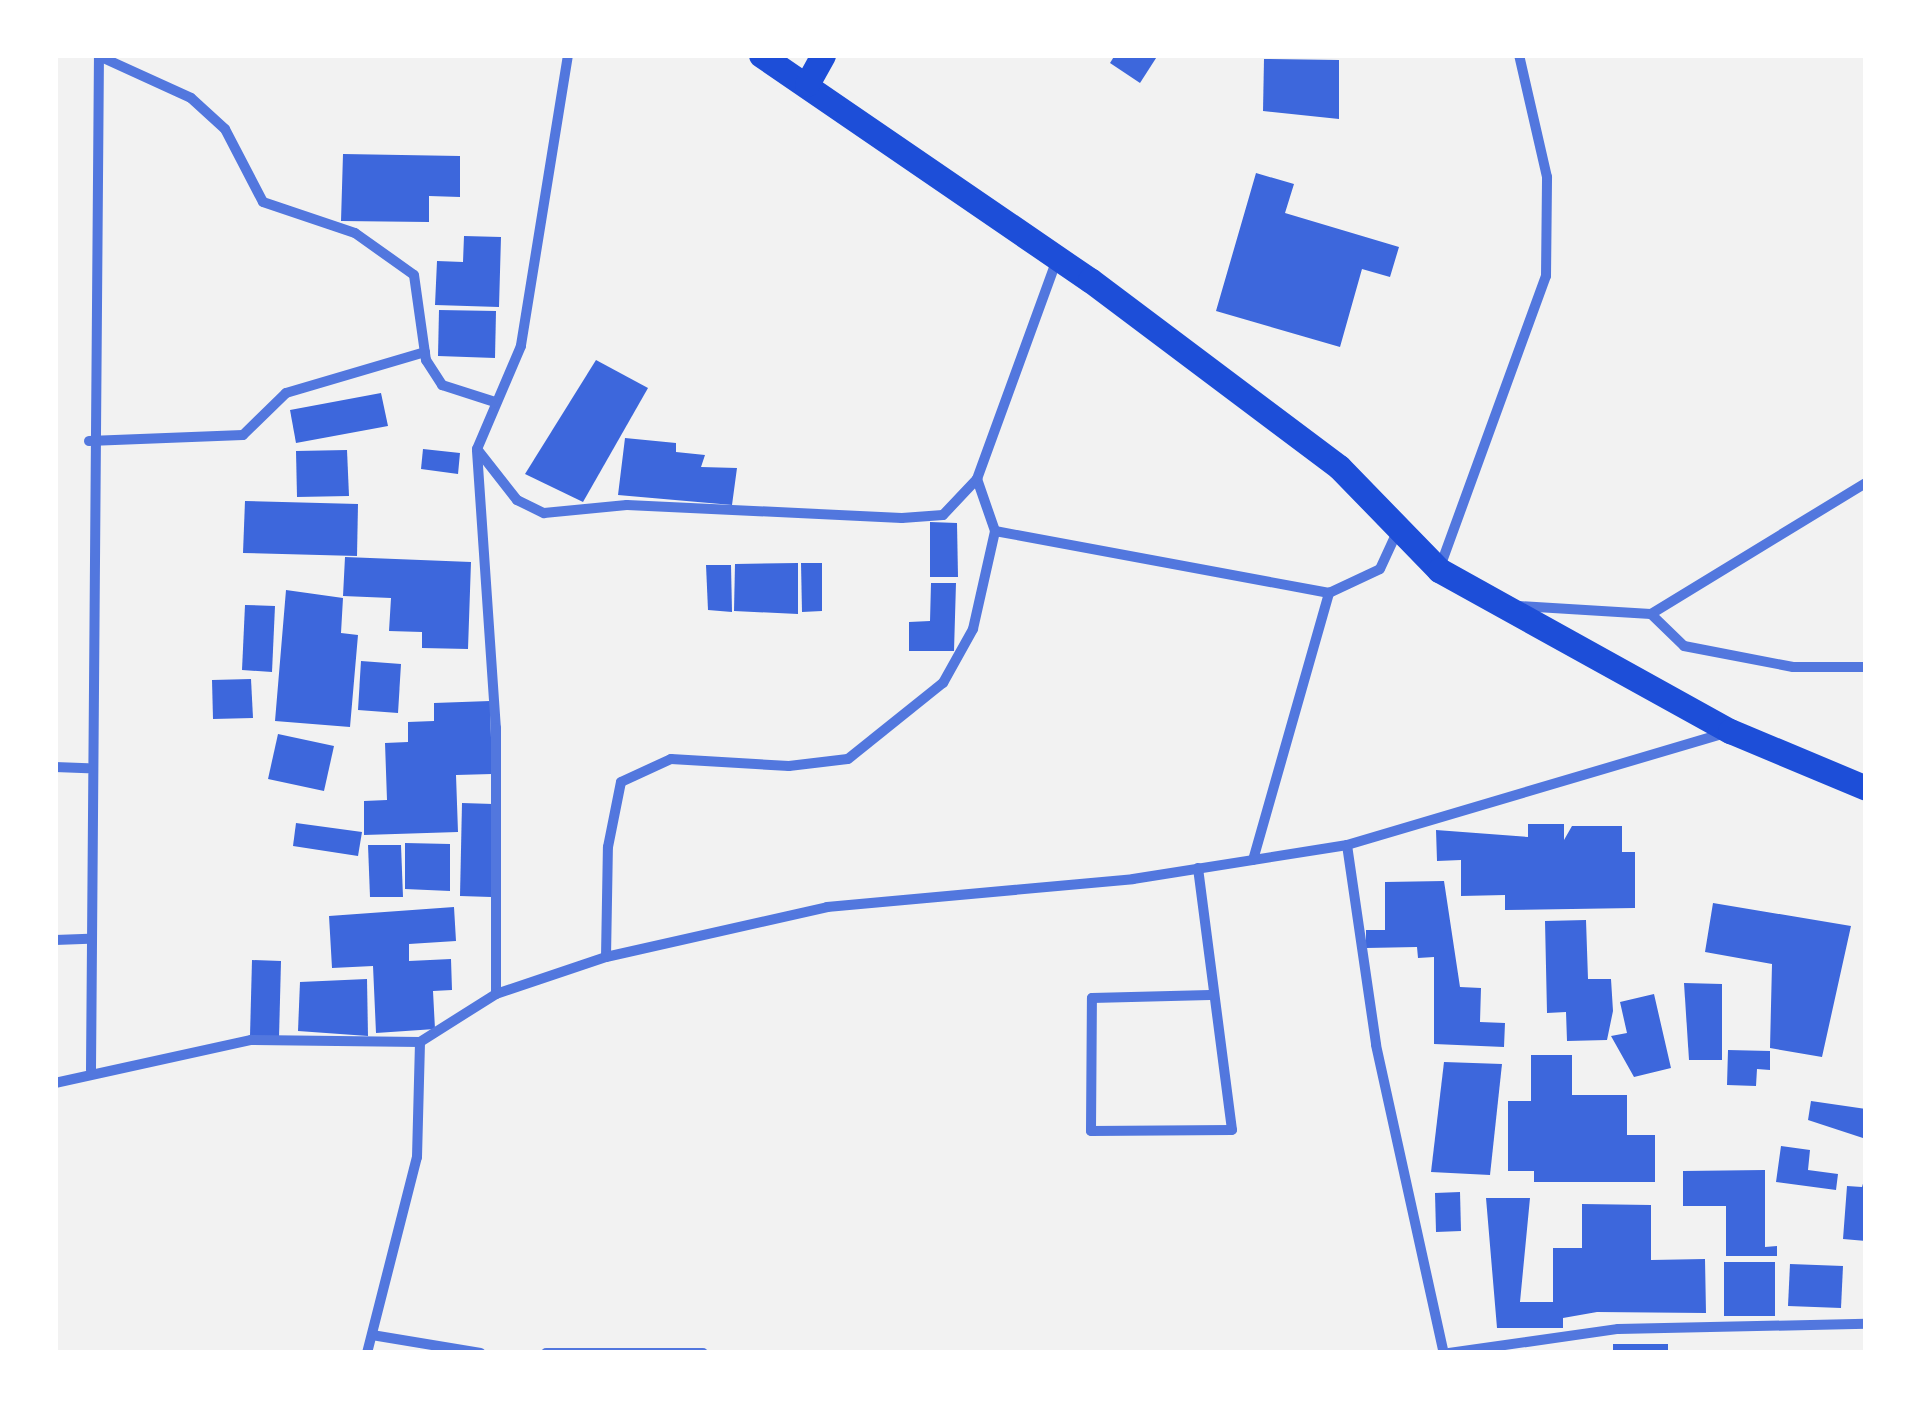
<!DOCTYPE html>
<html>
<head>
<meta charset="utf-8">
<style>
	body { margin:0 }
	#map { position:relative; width:1921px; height:1408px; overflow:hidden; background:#f2f2f2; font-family:"Public Sans",sans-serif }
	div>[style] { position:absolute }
	.building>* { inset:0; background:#3d67dc }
	.minor>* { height:10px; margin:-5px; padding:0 5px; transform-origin:5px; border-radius:5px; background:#5277de }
	.primary>* { height:25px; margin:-12.5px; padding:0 12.5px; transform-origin:12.5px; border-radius:12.5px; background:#1d4ed8 }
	span { translate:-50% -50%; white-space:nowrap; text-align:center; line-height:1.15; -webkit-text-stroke:8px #fff; paint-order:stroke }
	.frame { position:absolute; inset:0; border:58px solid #fff; pointer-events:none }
</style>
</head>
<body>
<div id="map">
	<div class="building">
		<i style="clip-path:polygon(1115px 55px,1158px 55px,1140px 83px,1110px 63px)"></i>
		<i style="clip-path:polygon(1264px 59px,1339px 60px,1339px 119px,1263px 111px)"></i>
		<i style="clip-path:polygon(343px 154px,460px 156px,460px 197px,429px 196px,429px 222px,341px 221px)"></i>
		<i style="clip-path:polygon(1256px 173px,1294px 184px,1285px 213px,1399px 247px,1390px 277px,1362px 269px,1340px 347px,1216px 311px)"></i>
		<i style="clip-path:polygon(464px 236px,501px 237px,499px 307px,435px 305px,437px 261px,463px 262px)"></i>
		<i style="clip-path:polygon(439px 310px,496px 311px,495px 358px,438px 356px)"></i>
		<i style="clip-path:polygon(596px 360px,648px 388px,583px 502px,525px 474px)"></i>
		<i style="clip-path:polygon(381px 393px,388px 426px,296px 443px,290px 410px)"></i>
		<i style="clip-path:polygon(625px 438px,676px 443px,676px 452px,705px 455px,701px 467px,737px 468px,732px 505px,618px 495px)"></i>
		<i style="clip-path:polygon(423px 449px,460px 453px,458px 474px,421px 469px)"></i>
		<i style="clip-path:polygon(347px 450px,349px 496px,297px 497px,296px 451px)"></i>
		<i style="clip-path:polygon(245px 501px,358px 504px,357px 556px,243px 553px)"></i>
		<i style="clip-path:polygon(930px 522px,957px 523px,958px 577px,930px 577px)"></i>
		<i style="clip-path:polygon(345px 557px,471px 562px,468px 649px,422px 648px,422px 632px,389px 631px,391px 598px,343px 596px)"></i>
		<i style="clip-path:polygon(798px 563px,798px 614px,734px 611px,735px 564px)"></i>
		<i style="clip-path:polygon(801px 563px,822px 563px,822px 611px,802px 612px)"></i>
		<i style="clip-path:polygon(706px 565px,731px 565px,732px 612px,708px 610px)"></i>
		<i style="clip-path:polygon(931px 583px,956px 583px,954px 651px,909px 651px,909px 622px,930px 621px)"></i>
		<i style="clip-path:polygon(286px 590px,343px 598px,341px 633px,358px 635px,350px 727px,275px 721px)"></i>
		<i style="clip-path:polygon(245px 605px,275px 606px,272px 672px,242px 670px)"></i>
		<i style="clip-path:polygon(361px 661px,401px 664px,398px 713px,358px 710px)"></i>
		<i style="clip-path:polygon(251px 679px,253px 718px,213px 719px,212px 680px)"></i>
		<i style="clip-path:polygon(490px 701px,492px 774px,456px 775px,458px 832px,364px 835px,364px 801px,387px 800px,385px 743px,408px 742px,408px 722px,434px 721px,434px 703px)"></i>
		<i style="clip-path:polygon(278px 734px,334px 746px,324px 791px,268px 779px)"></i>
		<i style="clip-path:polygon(462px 803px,493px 804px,491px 897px,460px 896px)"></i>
		<i style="clip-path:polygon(296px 823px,362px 832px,358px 856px,293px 846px)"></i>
		<i style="clip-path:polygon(1528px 824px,1564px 824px,1564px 840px,1572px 826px,1622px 826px,1622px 852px,1635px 852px,1635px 908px,1505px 910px,1505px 895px,1461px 896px,1461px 860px,1437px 861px,1436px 830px,1528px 837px)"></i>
		<i style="clip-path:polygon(405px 843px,450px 844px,450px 891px,405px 889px)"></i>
		<i style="clip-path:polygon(368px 845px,401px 845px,403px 897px,370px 897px)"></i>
		<i style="clip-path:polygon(1444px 881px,1460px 987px,1481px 988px,1480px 1022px,1505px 1023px,1504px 1047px,1434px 1044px,1434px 957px,1418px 958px,1417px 947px,1366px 948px,1366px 930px,1385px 930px,1385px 882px)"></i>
		<i style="clip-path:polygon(1713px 903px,1851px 926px,1822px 1057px,1770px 1048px,1772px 964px,1705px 952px)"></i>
		<i style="clip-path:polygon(454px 907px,456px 941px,409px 944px,409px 961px,451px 959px,452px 990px,433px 991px,435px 1029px,376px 1033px,373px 966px,332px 968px,329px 916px)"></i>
		<i style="clip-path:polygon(1586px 920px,1588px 979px,1611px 979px,1613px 1011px,1607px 1040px,1567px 1041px,1566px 1012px,1547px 1013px,1545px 921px)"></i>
		<i style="clip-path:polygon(252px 960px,281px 961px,279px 1038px,250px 1036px)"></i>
		<i style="clip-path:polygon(367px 979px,368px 1036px,298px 1031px,300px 982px)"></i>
		<i style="clip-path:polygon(1684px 983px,1722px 984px,1722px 1060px,1689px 1060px)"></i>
		<i style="clip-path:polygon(1654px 994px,1671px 1068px,1634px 1077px,1611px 1036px,1627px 1033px,1620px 1002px)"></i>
		<i style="clip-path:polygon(1728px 1050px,1770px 1051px,1770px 1070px,1757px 1069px,1756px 1086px,1727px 1085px)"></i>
		<i style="clip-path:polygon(1531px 1055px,1572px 1055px,1572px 1095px,1627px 1095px,1627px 1135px,1655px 1135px,1655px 1182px,1534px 1182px,1534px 1171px,1508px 1171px,1508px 1101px,1531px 1101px)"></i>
		<i style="clip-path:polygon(1444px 1062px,1502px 1064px,1490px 1175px,1431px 1172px)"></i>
		<i style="clip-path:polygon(1811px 1101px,1866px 1109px,1866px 1139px,1808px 1120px)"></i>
		<i style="clip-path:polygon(1781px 1146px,1810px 1150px,1808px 1170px,1838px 1174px,1836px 1190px,1776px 1182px)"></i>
		<i style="clip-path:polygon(1765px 1170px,1765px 1247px,1777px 1246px,1777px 1256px,1726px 1256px,1726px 1206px,1683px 1206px,1683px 1171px)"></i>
		<i style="clip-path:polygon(1866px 1173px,1866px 1241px,1843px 1239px,1847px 1186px,1862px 1187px)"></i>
		<i style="clip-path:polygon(1460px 1192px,1461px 1231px,1436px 1232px,1435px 1193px)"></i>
		<i style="clip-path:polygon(1486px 1198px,1530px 1198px,1520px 1302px,1553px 1302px,1553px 1248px,1582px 1248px,1582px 1204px,1651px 1205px,1651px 1260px,1705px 1259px,1706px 1313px,1597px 1312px,1563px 1318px,1563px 1328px,1497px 1328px)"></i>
		<i style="clip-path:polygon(1724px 1262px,1775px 1262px,1775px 1316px,1724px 1316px)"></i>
		<i style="clip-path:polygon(1790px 1264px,1843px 1266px,1841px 1308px,1788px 1306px)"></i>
		<i style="clip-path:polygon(1613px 1344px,1668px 1344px,1668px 1353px,1613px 1353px)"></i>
	</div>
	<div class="minor">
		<i style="left:568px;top:55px;width:295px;rotate:99.2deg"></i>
		<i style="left:521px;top:346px;width:112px;rotate:113.1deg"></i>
		<i style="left:477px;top:449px;width:65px;rotate:51.9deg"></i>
		<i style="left:517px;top:500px;width:30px;rotate:26deg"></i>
		<i style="left:544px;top:513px;width:83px;rotate:-5.5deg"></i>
		<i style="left:627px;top:505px;width:275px;rotate:2.7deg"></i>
		<i style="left:902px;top:518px;width:41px;rotate:-4.2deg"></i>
		<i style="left:943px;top:515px;width:50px;rotate:-46.6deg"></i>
		<i style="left:99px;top:56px;width:101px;rotate:24.5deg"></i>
		<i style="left:191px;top:98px;width:46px;rotate:42.4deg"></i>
		<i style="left:225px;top:129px;width:82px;rotate:62.5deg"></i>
		<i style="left:263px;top:202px;width:97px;rotate:18.6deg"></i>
		<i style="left:355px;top:233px;width:72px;rotate:35.4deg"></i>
		<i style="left:414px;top:275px;width:86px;rotate:82deg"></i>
		<i style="left:426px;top:360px;width:30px;rotate:57deg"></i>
		<i style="left:442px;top:385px;width:56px;rotate:17.8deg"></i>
		<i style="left:1056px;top:262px;width:231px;rotate:110deg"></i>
		<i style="left:977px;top:479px;width:55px;rotate:70.9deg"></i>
		<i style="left:995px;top:531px;width:340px;rotate:10.5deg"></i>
		<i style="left:1329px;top:593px;width:56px;rotate:-25.2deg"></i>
		<i style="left:1380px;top:569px;width:41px;rotate:-65.3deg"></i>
		<i style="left:89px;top:441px;width:154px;rotate:-2.2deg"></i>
		<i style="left:243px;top:435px;width:60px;rotate:-44.3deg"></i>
		<i style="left:286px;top:393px;width:145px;rotate:-16.4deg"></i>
		<i style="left:477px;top:451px;width:278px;rotate:86.1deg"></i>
		<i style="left:496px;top:728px;width:266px;rotate:90deg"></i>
		<i style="left:1440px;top:567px;width:310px;rotate:-70deg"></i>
		<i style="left:1546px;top:276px;width:99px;rotate:-89.4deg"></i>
		<i style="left:1547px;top:177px;width:125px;rotate:-102.9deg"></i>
		<i style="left:1519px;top:606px;width:132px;rotate:3.5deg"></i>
		<i style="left:1651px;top:614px;width:252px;rotate:-31.4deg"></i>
		<i style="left:1651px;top:614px;width:46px;rotate:44.1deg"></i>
		<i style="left:1684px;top:646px;width:111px;rotate:10.9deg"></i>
		<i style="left:1793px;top:667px;width:73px"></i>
		<i style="left:55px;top:767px;width:33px;rotate:2deg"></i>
		<i style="left:1347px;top:845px;width:202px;rotate:81.7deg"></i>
		<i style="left:1376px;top:1045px;width:315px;rotate:77.6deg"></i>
		<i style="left:1253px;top:860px;width:278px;rotate:-74.1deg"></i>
		<i style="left:1198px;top:868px;width:264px;rotate:82.6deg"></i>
		<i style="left:1232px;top:1130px;width:141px;rotate:179.6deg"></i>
		<i style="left:1091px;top:1131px;width:133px;rotate:-89.6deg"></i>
		<i style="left:1092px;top:998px;width:118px;rotate:-1.5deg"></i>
		<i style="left:55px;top:940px;width:34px;rotate:-2deg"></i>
		<i style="left:606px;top:957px;width:110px;rotate:-89deg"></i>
		<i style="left:608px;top:847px;width:66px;rotate:-78.7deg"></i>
		<i style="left:621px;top:782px;width:55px;rotate:-24.7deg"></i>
		<i style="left:671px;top:759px;width:118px;rotate:3.4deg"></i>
		<i style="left:789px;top:766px;width:59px;rotate:-6.8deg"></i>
		<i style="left:848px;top:759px;width:122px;rotate:-38.7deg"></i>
		<i style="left:943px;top:683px;width:62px;rotate:-60.9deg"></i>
		<i style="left:973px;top:629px;width:100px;rotate:-77.3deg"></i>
		<i style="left:91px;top:1070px;width:1015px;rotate:-89.55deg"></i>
		<i style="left:55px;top:1083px;width:201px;rotate:-12.4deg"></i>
		<i style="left:251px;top:1040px;width:169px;rotate:0.7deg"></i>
		<i style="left:420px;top:1042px;width:90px;rotate:-32.3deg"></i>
		<i style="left:496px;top:994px;width:116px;rotate:-18.6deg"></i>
		<i style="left:606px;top:957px;width:227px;rotate:-12.7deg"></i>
		<i style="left:827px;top:907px;width:307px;rotate:-5.2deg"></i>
		<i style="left:1133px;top:879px;width:217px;rotate:-9deg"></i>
		<i style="left:1347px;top:845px;width:393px;rotate:-16.5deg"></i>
		<i style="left:372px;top:1335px;width:110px;rotate:9.4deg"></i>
		<i style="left:367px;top:1353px;width:202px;rotate:-75.7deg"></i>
		<i style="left:417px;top:1157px;width:115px;rotate:-88.5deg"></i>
		<i style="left:546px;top:1353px;width:157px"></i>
		<i style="left:1449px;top:1353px;width:171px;rotate:-8.1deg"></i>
		<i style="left:1618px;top:1329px;width:248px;rotate:-1.2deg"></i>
	</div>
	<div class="primary">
		<i style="left:761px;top:55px;width:399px;rotate:34.4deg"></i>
		<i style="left:1090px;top:280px;width:311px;rotate:36.9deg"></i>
		<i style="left:1339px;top:467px;width:144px;rotate:45.8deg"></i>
		<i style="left:1439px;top:570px;width:333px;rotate:29deg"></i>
		<i style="left:1730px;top:731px;width:147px;rotate:22.7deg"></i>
		<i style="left:807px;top:84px;width:33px;rotate:-61deg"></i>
	</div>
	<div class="frame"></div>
</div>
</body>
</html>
